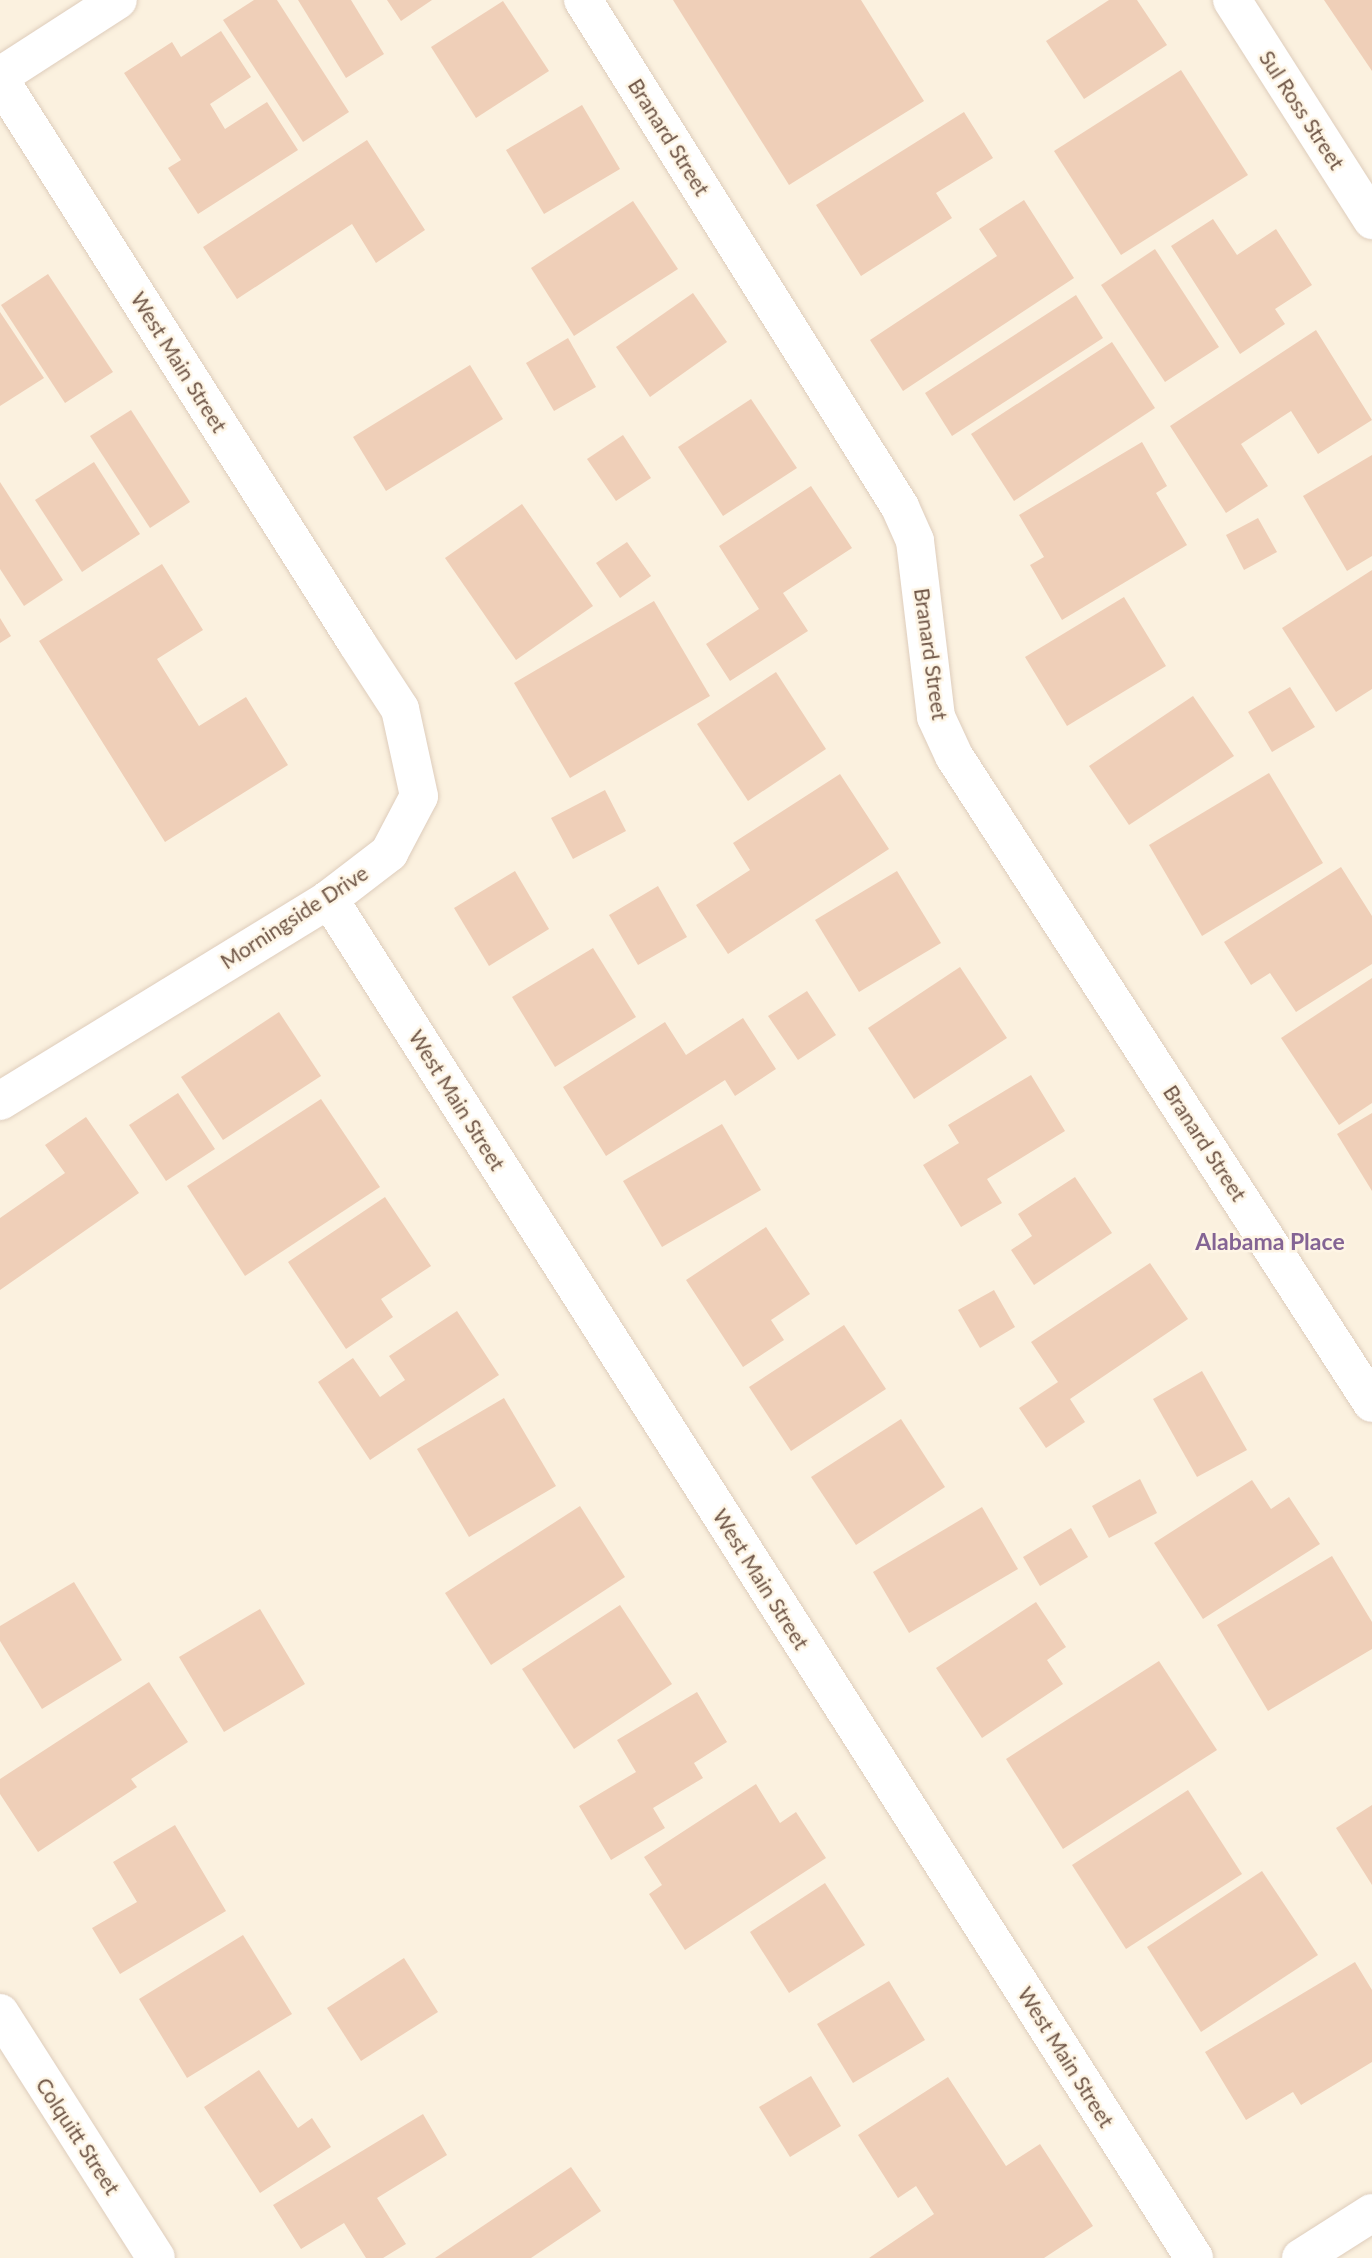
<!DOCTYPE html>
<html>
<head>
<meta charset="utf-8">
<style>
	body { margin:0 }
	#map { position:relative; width:1372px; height:2258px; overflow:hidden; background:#fbf1df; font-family:Lato,sans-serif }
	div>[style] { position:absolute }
	.building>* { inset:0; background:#efcfb8 }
	.roads { filter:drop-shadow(0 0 2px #decdbc) drop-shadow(0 0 2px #decdbc) }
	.minor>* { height:38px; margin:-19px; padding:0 19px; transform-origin:19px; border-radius:19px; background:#fff }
	.tertiary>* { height:38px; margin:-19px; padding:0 19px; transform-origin:19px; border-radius:19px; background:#fff }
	span { translate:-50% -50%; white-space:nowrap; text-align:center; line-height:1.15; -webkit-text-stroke:5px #fef5e5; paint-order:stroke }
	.street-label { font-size:21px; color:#705748 }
	.neighbourhood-label { font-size:23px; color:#846494; font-weight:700 }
</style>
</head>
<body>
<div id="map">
	<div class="building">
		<i style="clip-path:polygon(254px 0,277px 0,349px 112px,303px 142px,223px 20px)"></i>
		<i style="clip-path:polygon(298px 0,351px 0,384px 54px,346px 78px)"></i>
		<i style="clip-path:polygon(387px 0,432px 0,401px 21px)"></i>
		<i style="clip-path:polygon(673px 0,861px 0,924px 101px,789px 185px)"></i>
		<i style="clip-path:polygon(1109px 0,1137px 0,1167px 45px,1084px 99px,1046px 41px)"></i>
		<i style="clip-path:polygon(1324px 0,1372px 0,1372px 71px)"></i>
		<i style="clip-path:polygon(503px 1px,549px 71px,476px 118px,431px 47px)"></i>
		<i style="clip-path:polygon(221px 31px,251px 77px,210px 104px,225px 129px,267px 102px,298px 150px,198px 214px,168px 168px,181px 160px,124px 73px,172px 42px,181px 57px)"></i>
		<i style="clip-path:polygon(1181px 70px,1248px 175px,1121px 255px,1054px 151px)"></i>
		<i style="clip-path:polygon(582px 105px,620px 169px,544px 214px,506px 150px)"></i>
		<i style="clip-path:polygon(964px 112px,993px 158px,936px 193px,952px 218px,861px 276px,816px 205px)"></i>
		<i style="clip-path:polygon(367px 140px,425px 230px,376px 263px,352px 224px,237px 299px,203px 247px)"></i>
		<i style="clip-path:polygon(1024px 200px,1074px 278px,903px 391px,870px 340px,997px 256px,979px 229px)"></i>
		<i style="clip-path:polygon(633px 201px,678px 269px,574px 336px,531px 268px)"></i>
		<i style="clip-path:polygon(1213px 219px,1237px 255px,1276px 229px,1312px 285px,1275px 309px,1285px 324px,1240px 354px,1171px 246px)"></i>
		<i style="clip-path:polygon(1155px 249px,1219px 347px,1165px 382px,1101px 285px)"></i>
		<i style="clip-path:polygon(48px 274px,113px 372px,65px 403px,1px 305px)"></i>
		<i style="clip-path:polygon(693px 293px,727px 342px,650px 397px,616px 347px)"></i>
		<i style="clip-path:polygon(1076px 295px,1103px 338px,952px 436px,925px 393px)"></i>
		<i style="clip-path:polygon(0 312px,44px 378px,0 406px)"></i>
		<i style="clip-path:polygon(1316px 330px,1372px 420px,1318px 454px,1291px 411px,1241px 444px,1268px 486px,1226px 513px,1170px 426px)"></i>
		<i style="clip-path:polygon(568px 338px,596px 387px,554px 411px,526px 363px)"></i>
		<i style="clip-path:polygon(1112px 342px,1155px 408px,1014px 501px,971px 434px)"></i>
		<i style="clip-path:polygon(470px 365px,503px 419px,386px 491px,353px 437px)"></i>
		<i style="clip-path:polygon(751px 399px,797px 468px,723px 516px,678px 447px)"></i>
		<i style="clip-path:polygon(131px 410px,190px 502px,150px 528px,90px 436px)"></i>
		<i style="clip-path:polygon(623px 435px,651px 478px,616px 501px,587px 459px)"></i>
		<i style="clip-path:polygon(1142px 442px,1167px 486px,1156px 493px,1187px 545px,1062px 620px,1030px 565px,1044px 557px,1019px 515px)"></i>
		<i style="clip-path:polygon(1372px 455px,1372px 556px,1347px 571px,1303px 496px)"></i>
		<i style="clip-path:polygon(94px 462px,140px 534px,82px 572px,35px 500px)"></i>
		<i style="clip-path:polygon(0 482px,63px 580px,24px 606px,0 569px)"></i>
		<i style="clip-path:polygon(811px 486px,852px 548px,783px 593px,808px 631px,730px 681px,706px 644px,759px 609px,719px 546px)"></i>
		<i style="clip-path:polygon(522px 504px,593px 606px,516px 660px,445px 558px)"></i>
		<i style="clip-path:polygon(1258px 518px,1277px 552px,1244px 570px,1226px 535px)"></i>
		<i style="clip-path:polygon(627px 542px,651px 576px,620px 598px,596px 563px)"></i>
		<i style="clip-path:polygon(162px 564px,203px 630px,157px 659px,199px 726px,246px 697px,288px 765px,165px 842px,39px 641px)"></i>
		<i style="clip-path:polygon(1372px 570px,1372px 689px,1336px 712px,1282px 628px)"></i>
		<i style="clip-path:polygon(1124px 597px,1166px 666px,1067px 726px,1025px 657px)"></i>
		<i style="clip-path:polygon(654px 601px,710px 696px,570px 778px,514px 683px)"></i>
		<i style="clip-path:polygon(0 618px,11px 636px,0 643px)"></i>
		<i style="clip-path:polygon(776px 672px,826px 749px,748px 801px,697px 724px)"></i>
		<i style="clip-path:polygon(1290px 687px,1315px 727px,1272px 752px,1248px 712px)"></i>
		<i style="clip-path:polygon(1193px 696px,1234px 756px,1129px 825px,1089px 766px)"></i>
		<i style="clip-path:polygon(1269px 773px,1323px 863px,1202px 936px,1149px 845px)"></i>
		<i style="clip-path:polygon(840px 774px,889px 849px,728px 954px,696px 905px,750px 870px,733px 843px)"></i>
		<i style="clip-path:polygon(605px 790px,626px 831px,573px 859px,551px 818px)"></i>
		<i style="clip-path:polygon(1341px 867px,1372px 916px,1372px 964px,1296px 1012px,1270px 973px,1251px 985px,1224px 942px)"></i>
		<i style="clip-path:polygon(515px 871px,549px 929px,489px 966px,454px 908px)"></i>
		<i style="clip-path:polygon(897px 871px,941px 943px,859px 992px,815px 920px)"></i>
		<i style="clip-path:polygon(658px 886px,687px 937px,638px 965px,609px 915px)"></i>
		<i style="clip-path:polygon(593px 948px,636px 1017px,555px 1067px,512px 997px)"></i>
		<i style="clip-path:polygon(960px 967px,1007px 1038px,914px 1099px,868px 1028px)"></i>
		<i style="clip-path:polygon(1372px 978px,1372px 1103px,1339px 1125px,1281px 1038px)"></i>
		<i style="clip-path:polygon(807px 991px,836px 1035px,798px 1060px,768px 1016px)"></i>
		<i style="clip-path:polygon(279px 1012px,321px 1076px,223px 1140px,181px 1077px)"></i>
		<i style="clip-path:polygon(743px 1018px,776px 1069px,735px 1096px,725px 1080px,606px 1156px,563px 1087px,665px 1022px,686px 1055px)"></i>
		<i style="clip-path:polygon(1031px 1075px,1065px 1131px,987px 1179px,1002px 1203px,961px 1227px,923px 1165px,959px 1143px,948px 1125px)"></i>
		<i style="clip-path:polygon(178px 1093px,215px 1149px,166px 1181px,129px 1125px)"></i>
		<i style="clip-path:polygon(321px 1099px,380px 1187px,245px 1276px,187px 1186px)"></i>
		<i style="clip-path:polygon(1372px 1113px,1372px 1191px,1337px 1134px)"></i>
		<i style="clip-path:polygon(86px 1117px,139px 1193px,0 1290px,0 1218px,65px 1173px,45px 1145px)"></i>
		<i style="clip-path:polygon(722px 1124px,761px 1190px,662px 1247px,623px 1181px)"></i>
		<i style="clip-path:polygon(1075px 1177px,1112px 1233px,1034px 1285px,1011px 1250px,1032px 1236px,1018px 1214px)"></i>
		<i style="clip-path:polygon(385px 1197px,431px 1266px,381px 1299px,393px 1317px,346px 1349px,288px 1262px)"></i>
		<i style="clip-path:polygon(766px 1227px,810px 1294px,771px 1320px,784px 1340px,743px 1367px,686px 1280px)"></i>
		<i style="clip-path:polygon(1150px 1263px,1188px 1319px,1070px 1399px,1085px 1422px,1046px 1448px,1019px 1408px,1058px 1382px,1031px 1342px)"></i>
		<i style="clip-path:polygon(994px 1290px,1015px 1327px,980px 1348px,958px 1310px)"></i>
		<i style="clip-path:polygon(457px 1311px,499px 1375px,370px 1460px,318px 1382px,353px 1358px,380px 1397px,405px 1380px,389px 1356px)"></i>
		<i style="clip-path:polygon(844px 1325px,886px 1389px,791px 1451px,749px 1387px)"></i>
		<i style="clip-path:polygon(1202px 1371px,1247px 1450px,1197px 1477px,1153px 1399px)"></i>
		<i style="clip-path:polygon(504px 1398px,556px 1486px,469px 1537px,417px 1449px)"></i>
		<i style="clip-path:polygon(901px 1419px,945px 1487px,856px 1545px,811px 1477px)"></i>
		<i style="clip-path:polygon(1140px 1479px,1157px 1513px,1109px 1538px,1092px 1506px)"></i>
		<i style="clip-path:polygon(1252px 1480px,1271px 1509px,1289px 1497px,1320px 1544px,1203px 1619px,1154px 1543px)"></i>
		<i style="clip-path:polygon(580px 1506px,625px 1577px,491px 1665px,445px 1593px)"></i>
		<i style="clip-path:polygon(982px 1507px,1018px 1569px,909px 1633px,873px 1572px)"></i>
		<i style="clip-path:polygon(1071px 1528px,1088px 1557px,1040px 1586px,1023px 1557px)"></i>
		<i style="clip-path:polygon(1332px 1556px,1372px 1622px,1372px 1649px,1268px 1711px,1217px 1625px)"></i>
		<i style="clip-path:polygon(74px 1582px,122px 1660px,42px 1709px,0 1641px,0 1626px)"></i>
		<i style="clip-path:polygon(1036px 1602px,1066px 1647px,1047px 1660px,1063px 1684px,982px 1738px,936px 1668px)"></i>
		<i style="clip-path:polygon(620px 1605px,672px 1684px,574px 1749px,522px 1669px)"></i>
		<i style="clip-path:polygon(260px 1609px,305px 1684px,224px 1732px,179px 1657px)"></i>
		<i style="clip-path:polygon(1159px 1661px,1217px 1750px,1063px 1849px,1006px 1759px)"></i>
		<i style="clip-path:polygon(149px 1682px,188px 1742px,131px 1779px,137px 1787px,38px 1852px,0 1794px,0 1779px)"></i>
		<i style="clip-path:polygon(697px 1692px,727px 1742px,694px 1763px,703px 1778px,653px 1808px,665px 1828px,611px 1860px,579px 1806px,636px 1772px,617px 1740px)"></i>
		<i style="clip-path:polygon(756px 1784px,780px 1823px,796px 1812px,826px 1858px,685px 1950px,649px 1894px,662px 1885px,644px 1857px)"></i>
		<i style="clip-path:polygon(1188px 1790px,1242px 1874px,1126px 1949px,1072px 1865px)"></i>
		<i style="clip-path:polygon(1372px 1805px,1372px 1885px,1336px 1828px)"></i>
		<i style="clip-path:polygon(175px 1825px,226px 1911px,120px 1974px,92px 1928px,137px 1902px,113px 1862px)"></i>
		<i style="clip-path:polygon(1262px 1871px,1318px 1955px,1201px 2032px,1147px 1947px)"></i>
		<i style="clip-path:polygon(825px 1883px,865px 1945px,789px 1993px,750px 1932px)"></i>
		<i style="clip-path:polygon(243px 1935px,292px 2014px,187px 2078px,139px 1999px)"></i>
		<i style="clip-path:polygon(404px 1958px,438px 2012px,361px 2061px,327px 2008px)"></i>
		<i style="clip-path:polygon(1355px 1962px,1372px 1990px,1372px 2062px,1301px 2105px,1293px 2092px,1246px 2120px,1205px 2052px)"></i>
		<i style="clip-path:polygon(889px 1981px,925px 2040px,853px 2083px,817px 2024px)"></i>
		<i style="clip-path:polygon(259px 2070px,298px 2128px,312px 2118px,331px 2147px,260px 2193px,204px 2107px)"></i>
		<i style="clip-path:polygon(811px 2076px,841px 2126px,790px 2157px,759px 2107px)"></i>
		<i style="clip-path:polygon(948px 2077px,1006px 2166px,1040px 2144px,1093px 2226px,1044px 2258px,869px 2258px,934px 2214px,916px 2186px,898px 2198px,858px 2135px)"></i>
		<i style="clip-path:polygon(423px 2114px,447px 2155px,377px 2198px,406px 2244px,383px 2258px,366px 2258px,344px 2223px,301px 2249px,273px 2205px)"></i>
		<i style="clip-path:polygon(571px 2167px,601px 2211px,531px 2258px,435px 2258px)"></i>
	</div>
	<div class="roads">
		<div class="minor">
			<i style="left:583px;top:0;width:598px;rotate:57.98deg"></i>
			<i style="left:900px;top:507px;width:37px;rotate:66deg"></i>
			<i style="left:915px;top:541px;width:177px;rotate:83.2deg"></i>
			<i style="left:936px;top:717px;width:43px;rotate:65.2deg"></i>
			<i style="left:954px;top:756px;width:770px;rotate:57.14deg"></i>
			<i style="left:1232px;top:0;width:261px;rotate:57.5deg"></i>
			<i style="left:0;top:76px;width:140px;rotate:-32.8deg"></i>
			<i style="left:329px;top:899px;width:1611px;rotate:57.52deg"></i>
			<i style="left:0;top:1101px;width:386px;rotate:-31.5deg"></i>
			<i style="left:329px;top:899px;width:76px;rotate:-37.5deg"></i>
			<i style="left:389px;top:853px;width:64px;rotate:-62.2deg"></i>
			<i style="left:419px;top:796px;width:89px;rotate:-102.3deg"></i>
			<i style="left:400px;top:709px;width:79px;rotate:-123.1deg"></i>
			<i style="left:0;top:2013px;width:290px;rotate:57.5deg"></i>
		</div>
		<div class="tertiary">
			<i style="left:0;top:80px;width:667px;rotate:57.62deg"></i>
			<i style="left:1301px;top:2258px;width:84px;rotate:-32.4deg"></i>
		</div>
	</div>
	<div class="street-label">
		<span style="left:1302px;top:110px;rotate:57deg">Sul Ross Street</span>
		<span style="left:669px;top:137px;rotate:58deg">Branard Street</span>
		<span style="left:179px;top:362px;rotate:58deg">West Main Street</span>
		<span style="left:931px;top:654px;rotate:82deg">Branard Street</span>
		<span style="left:294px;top:917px;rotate:-33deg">Morningside Drive</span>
		<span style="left:457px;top:1100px;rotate:58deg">West Main Street</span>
		<span style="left:1205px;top:1143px;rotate:57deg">Branard Street</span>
		<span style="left:761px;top:1579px;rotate:58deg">West Main Street</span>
		<span style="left:1066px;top:2057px;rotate:58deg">West Main Street</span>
		<span style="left:78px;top:2136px;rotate:57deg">Colquitt Street</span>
	</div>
	<div class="neighbourhood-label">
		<span style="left:1270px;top:1241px">Alabama Place</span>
	</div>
</div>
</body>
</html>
